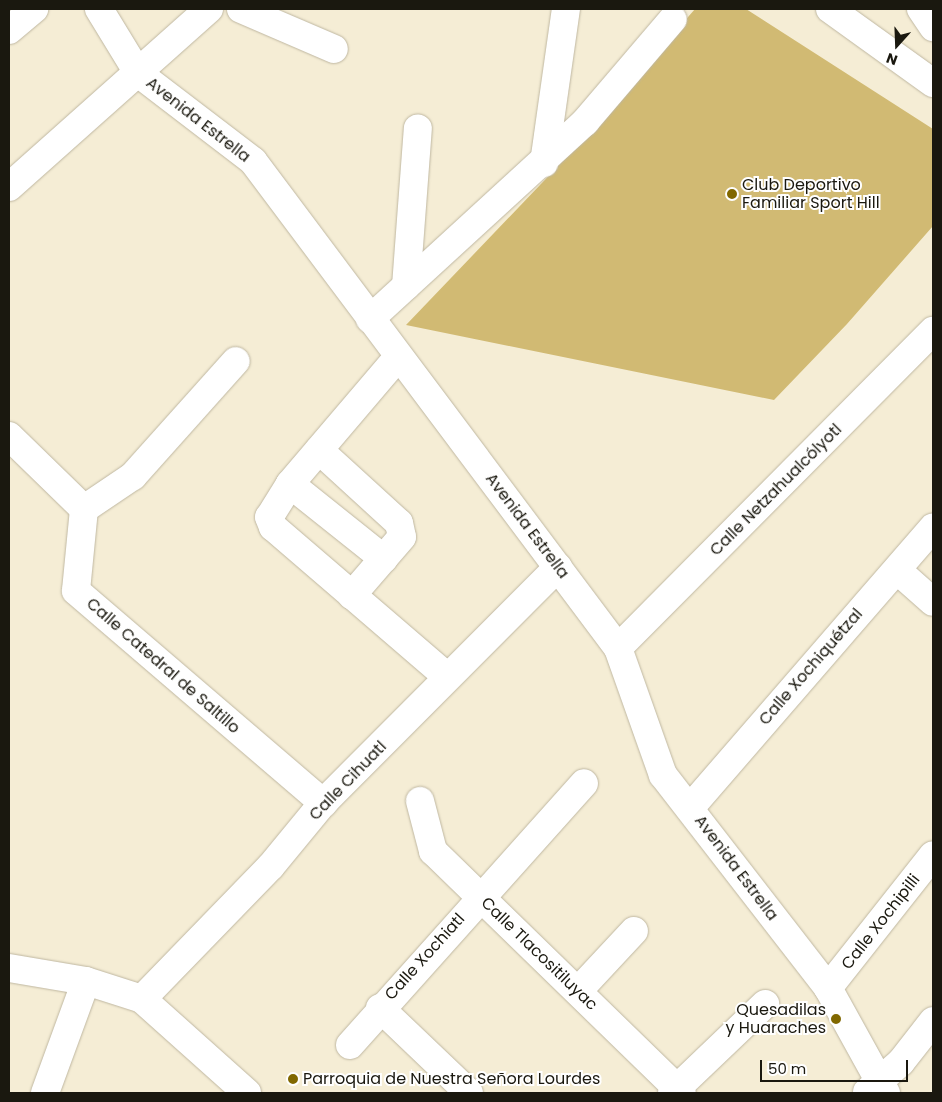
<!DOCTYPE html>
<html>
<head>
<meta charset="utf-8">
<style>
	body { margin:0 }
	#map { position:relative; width:942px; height:1102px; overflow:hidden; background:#f5edd5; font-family:Poppins,sans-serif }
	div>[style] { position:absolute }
	.green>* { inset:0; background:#d1ba73 }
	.roads { filter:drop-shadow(0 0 1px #bfb7a1) drop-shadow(0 0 1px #bfb7a1) }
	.minor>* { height:28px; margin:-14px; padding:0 14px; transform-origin:14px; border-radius:14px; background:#fff }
	.dots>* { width:14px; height:14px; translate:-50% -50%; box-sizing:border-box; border:2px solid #fff; border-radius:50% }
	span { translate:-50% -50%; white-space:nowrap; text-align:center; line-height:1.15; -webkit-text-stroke:4px #fff; paint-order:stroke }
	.street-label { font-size:16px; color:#1a180f }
	.poi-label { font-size:16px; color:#1a180f }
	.left { translate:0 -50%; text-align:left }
	.right { translate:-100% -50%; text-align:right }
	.frame { position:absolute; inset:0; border:10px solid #1a180f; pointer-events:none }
	.north { position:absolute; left:872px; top:20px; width:50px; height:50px; -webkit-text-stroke:4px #fff; paint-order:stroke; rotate:200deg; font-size:14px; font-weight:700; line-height:20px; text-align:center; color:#1a180f }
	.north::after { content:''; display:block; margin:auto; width:18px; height:22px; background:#1a180f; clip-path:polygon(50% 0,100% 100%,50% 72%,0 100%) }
	.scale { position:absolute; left:760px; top:1060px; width:148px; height:22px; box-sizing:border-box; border:2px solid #1a180f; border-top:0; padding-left:6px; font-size:15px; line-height:18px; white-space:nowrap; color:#1a180f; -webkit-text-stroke:4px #fff; paint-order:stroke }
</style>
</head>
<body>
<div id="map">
	<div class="green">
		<i style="clip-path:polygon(695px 9px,746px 9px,933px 129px,933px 226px,847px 324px,774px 400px,406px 325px,561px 163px)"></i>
	</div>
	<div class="roads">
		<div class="minor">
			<i style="left:99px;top:9px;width:75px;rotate:58.6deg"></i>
			<i style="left:138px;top:73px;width:145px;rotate:37.4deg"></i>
			<i style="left:253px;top:161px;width:609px;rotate:53.15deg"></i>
			<i style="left:618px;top:648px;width:135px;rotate:70.5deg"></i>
			<i style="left:663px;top:775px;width:269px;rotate:52.2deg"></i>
			<i style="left:828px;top:988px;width:120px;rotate:61.1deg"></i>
			<i style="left:241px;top:9px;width:101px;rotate:23.3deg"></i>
			<i style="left:830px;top:9px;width:127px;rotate:35.7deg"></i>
			<i style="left:921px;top:9px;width:22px;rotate:56deg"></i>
			<i style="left:9px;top:30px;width:33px;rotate:-40deg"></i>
			<i style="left:544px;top:163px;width:156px;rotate:-81.9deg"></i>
			<i style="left:9px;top:187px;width:268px;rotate:-41.7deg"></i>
			<i style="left:406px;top:286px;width:158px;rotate:-85.7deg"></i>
			<i style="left:370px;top:319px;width:292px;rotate:-42.5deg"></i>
			<i style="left:585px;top:122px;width:135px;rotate:-49.5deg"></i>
			<i style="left:398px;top:357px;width:167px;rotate:130.4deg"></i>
			<i style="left:290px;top:484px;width:39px;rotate:122deg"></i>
			<i style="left:269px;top:517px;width:11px;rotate:68deg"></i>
			<i style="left:273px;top:527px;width:228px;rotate:40.7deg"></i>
			<i style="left:9px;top:436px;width:105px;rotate:44.2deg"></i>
			<i style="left:84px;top:509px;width:82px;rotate:95.6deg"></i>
			<i style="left:76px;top:591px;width:326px;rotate:40.6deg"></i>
			<i style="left:319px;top:450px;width:108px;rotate:42.4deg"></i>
			<i style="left:399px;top:523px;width:14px;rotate:78deg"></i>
			<i style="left:402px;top:537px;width:77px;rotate:130.8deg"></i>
			<i style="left:290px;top:484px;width:120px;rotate:38.6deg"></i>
			<i style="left:84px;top:509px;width:59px;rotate:-34deg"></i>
			<i style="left:133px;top:476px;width:154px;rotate:-48.2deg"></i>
			<i style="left:897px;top:570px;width:48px;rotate:41.6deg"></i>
			<i style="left:618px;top:648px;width:447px;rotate:-45.2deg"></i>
			<i style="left:420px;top:801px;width:52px;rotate:75.4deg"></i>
			<i style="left:433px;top:851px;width:347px;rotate:44.2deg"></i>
			<i style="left:690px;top:808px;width:371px;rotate:-49.1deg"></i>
			<i style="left:9px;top:968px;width:78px;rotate:9.6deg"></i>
			<i style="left:86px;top:981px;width:59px;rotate:17.8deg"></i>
			<i style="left:142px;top:999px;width:141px;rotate:41.8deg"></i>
			<i style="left:828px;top:988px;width:169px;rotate:-51.7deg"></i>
			<i style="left:578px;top:991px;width:82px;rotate:-47deg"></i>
			<i style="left:142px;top:999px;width:185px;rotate:-45.9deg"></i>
			<i style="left:271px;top:866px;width:82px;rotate:-50.5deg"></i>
			<i style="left:323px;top:803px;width:333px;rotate:-45.1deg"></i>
			<i style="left:380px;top:1008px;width:123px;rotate:43.7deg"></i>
			<i style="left:350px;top:1045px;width:351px;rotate:-48.2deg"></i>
			<i style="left:867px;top:1092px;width:45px;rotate:-41.4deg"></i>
			<i style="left:901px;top:1062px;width:52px;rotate:-52deg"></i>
			<i style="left:45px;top:1093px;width:119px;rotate:-69.9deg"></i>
			<i style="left:672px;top:1093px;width:129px;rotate:-43.7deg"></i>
		</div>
	</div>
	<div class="dots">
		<i style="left:732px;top:194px;background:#816800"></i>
		<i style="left:836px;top:1019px;background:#816800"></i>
		<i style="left:293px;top:1079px;background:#816800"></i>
	</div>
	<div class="street-label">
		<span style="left:198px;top:120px;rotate:38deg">Avenida Estrella</span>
		<span style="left:776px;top:490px;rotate:-45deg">Calle Netzahualcólyotl</span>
		<span style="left:527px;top:526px;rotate:53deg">Avenida Estrella</span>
		<span style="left:163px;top:666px;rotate:41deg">Calle Catedral de Saltillo</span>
		<span style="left:811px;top:667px;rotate:-49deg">Calle Xochiquétzal</span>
		<span style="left:348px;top:781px;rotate:-46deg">Calle Cihuatl</span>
		<span style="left:736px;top:868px;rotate:53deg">Avenida Estrella</span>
		<span style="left:881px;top:922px;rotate:-52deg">Calle Xochipilli</span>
		<span style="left:539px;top:954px;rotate:44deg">Calle Tlacositiluyac</span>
		<span style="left:425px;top:957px;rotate:-48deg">Calle Xochiatl</span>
	</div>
	<div class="poi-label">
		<span class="left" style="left:742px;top:194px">Club Deportivo<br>Familiar Sport Hill</span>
		<span class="right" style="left:826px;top:1019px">Quesadilas<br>y Huaraches</span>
		<span class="left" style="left:303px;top:1079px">Parroquia de Nuestra Señora Lourdes</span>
	</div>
	<div class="frame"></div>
	<div class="north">N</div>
	<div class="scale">50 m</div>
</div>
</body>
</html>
